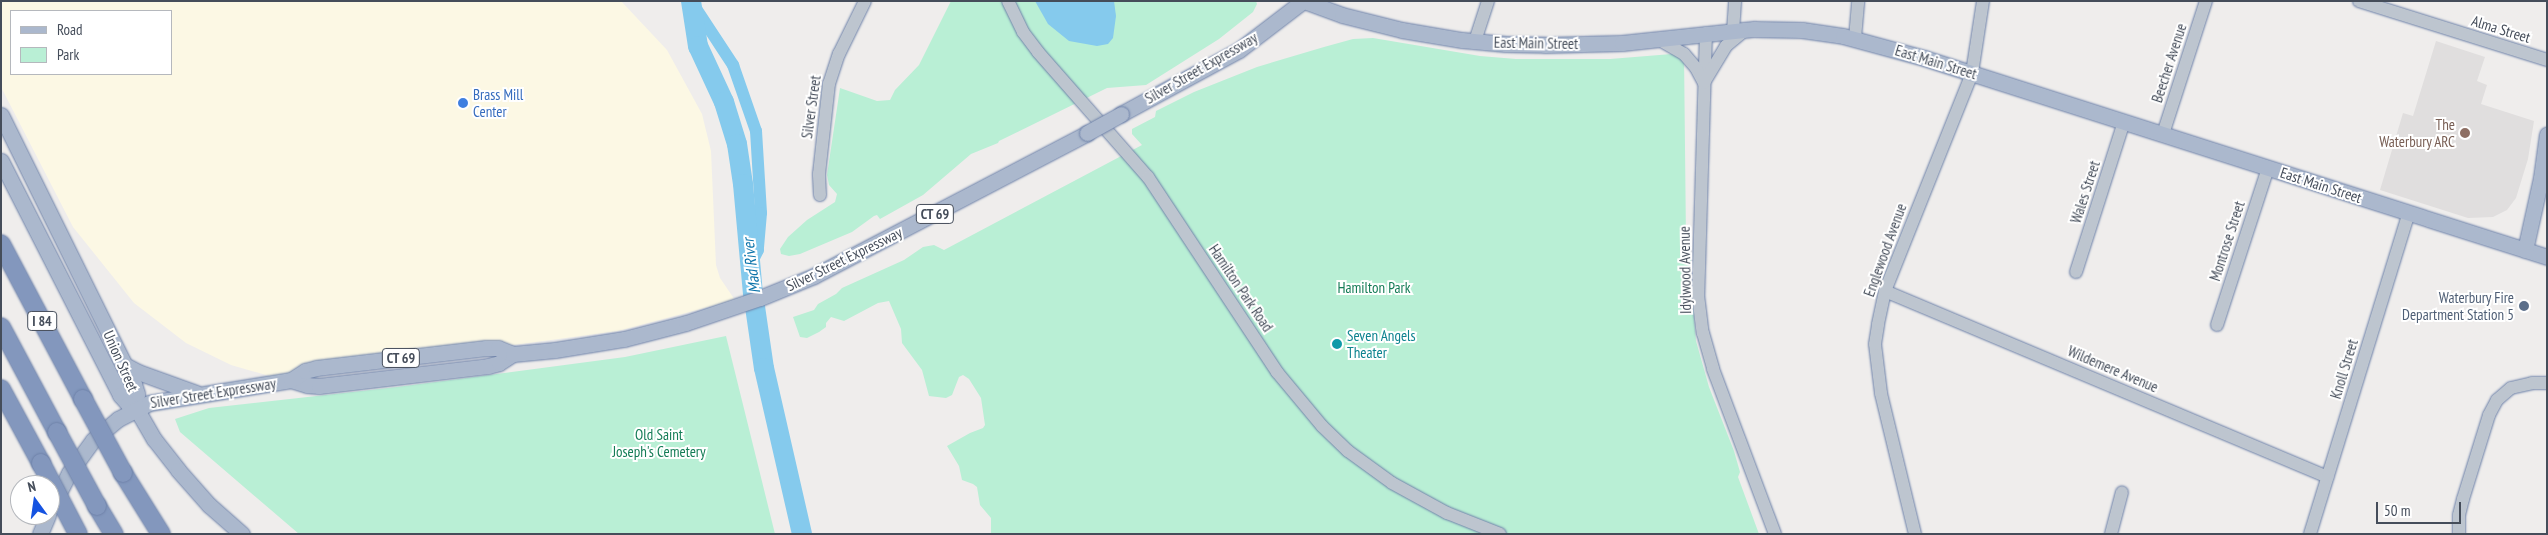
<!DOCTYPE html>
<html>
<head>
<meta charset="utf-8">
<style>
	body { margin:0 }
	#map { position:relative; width:2548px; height:535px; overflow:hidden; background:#efedec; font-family:"PT Sans Narrow",sans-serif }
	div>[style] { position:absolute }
	.commercial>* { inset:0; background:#fcf8e4 }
	.education>* { inset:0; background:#e0dede }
	.green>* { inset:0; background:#b9efd5 }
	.water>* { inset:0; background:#85caed }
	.canal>* { height:12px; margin:-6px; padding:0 6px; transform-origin:6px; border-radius:6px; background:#85caed }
	.river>* { height:20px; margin:-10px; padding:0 10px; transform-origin:10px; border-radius:10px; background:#85caed }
	.roads { filter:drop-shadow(0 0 1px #6e82a9) drop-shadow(0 0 1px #6e82a9) }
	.minor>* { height:12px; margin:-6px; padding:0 6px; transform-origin:6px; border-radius:6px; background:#bdc5cf }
	.major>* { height:15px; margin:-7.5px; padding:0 7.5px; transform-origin:7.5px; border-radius:7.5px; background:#abb8cd }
	.highway>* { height:18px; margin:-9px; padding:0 9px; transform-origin:9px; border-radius:9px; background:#8397bd }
	.bridges { filter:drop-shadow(0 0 1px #6e82a9) drop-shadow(0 0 1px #6e82a9) }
	.major-bridge>* { height:15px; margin:-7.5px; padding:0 7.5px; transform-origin:7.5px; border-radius:7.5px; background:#abb8cd }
	.highway-bridge>* { height:18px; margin:-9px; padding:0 9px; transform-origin:9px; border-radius:9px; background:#8397bd }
	.dots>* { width:14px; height:14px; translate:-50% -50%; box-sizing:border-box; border:2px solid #fff; border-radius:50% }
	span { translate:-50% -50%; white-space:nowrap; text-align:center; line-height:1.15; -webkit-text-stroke:4px #fff; paint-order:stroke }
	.shield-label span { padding:1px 4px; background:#fff; border:1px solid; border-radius:4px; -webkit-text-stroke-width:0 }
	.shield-label { font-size:14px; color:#454d5a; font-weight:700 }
	.street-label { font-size:15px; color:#454d5a }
	.shop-label { font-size:15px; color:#366cbe }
	.left { translate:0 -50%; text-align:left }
	.education-label { font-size:15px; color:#785e54 }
	.right { translate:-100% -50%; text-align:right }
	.park-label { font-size:15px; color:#147c56 }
	.service-label { font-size:15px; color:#4e5e75 }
	.culture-label { font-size:15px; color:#0d838f }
	.water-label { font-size:16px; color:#0972a9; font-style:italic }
	.frame { position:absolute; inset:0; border:2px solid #454d5a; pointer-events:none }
	.legend { position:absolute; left:10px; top:10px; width:162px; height:65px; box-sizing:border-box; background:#fff; border:1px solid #b5b8bd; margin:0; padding:6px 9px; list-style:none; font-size:15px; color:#454d5a }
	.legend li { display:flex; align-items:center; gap:10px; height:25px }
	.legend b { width:25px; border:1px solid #b5b8bd }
	.north { position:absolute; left:10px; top:475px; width:50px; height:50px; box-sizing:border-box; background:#fff; border:1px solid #b5b8bd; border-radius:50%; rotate:346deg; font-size:14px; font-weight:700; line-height:20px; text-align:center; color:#454d5a }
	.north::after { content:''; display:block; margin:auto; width:18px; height:22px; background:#1553e1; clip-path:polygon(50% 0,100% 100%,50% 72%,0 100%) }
	.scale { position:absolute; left:2376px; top:502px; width:85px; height:22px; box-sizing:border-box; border:2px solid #454d5a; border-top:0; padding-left:6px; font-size:15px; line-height:18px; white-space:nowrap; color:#454d5a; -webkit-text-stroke:4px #fff; paint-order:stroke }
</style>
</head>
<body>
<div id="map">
	<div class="commercial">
		<i style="clip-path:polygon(evenodd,1px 1px,621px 1px,667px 50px,702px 114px,711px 151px,716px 265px,720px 278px,735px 300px,618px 331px,273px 377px,231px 365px,186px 343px,134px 303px,73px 227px,1px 87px,1px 1px,11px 11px,171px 11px,171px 74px,11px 74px,11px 11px)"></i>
	</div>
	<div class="education">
		<i style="clip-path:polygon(2436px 41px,2485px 57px,2477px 81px,2487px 85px,2481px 104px,2534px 121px,2528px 159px,2516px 198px,2507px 210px,2493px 217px,2468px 218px,2380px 190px,2403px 113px,2413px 116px)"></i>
	</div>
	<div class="green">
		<i style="clip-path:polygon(951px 1px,1256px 1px,1257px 4px,1253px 12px,1219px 39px,1146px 85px,1107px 88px,999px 141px,998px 143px,971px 154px,923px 195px,880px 219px,877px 215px,874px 216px,852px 232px,800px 254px,789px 256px,781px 254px,780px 249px,788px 237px,807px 220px,835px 202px,837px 194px,829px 185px,827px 175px,840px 88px,877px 101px,890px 100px,895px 90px,919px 65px)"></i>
		<i style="clip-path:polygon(1373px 38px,1480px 56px,1516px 59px,1610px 59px,1684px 53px,1686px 241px,1691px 255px,1691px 281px,1696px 341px,1709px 387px,1734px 451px,1740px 472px,1738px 477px,1759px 534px,991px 534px,991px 518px,980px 505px,977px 487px,973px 484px,962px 480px,959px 466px,947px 446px,970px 433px,983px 428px,985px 425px,981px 398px,969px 379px,963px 375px,959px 377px,952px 395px,946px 398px,929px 396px,922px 370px,902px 343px,901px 329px,889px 301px,878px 303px,844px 321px,831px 317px,826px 323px,826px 327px,819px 332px,807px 338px,800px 337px,793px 317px,814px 310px,818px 304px,836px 294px,842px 288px,904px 260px,923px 247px,934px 245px,944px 250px,1142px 145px,1132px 134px,1132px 129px,1155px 117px,1156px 111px,1194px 92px,1257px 67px,1324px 47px,1353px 39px)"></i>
		<i style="clip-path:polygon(726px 336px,775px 534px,299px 534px,180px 432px,175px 419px,209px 408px,397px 387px,625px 357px)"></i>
	</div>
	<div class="water">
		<i style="clip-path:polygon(1035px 1px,1114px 1px,1116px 16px,1113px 38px,1108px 44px,1097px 46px,1069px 41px,1048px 24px)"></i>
	</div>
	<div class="canal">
		<i style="left:691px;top:1px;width:77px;rotate:56.7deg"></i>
		<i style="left:733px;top:65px;width:70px;rotate:70.8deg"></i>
		<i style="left:756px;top:131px;width:82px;rotate:86.5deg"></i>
		<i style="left:761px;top:213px;width:37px;rotate:95deg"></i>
		<i style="left:758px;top:250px;width:18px;rotate:117deg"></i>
	</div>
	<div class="river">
		<i style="left:691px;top:1px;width:46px;rotate:81.2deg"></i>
		<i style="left:698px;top:46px;width:62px;rotate:65.1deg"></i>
		<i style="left:724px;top:102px;width:44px;rotate:72.8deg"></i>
		<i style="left:737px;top:144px;width:40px;rotate:81.5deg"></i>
		<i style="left:743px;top:184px;width:109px;rotate:84.8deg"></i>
		<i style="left:753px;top:293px;width:76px;rotate:81.7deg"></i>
		<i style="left:764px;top:368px;width:170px;rotate:77.1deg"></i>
	</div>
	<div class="roads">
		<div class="minor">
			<i style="left:1008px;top:1px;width:34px;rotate:64deg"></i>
			<i style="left:1023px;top:32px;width:25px;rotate:53deg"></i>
			<i style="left:1038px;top:52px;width:167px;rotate:48.7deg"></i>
			<i style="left:1148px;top:177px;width:234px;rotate:56.5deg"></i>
			<i style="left:1277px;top:372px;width:70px;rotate:50.2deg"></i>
			<i style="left:1322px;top:426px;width:36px;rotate:44deg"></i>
			<i style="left:1348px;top:451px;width:54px;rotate:36deg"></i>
			<i style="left:1392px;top:483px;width:63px;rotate:28.6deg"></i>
			<i style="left:1447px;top:513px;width:57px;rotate:21.6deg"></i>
			<i style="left:2359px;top:1px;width:197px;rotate:17.4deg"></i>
			<i style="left:1733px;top:31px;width:30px;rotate:-86deg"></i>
			<i style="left:1706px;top:33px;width:262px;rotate:91.7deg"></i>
			<i style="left:1698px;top:295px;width:38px;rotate:83deg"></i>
			<i style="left:1703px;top:333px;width:37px;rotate:74deg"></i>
			<i style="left:1713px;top:369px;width:176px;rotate:69.4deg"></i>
			<i style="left:1855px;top:38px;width:37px;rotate:-85deg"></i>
			<i style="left:1658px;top:39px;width:30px;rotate:30deg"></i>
			<i style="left:1684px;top:54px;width:18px;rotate:49deg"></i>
			<i style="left:1696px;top:68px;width:17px;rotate:62deg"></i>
			<i style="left:1475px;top:41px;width:42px;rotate:-72deg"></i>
			<i style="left:1705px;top:81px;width:41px;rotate:-59deg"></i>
			<i style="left:1726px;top:46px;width:26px;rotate:-40deg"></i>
			<i style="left:2163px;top:134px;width:140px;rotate:-72.1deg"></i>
			<i style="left:820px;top:195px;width:21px;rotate:-93deg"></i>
			<i style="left:819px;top:174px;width:91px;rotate:-83.7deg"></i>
			<i style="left:829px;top:84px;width:32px;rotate:-72deg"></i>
			<i style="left:839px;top:54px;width:59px;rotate:-63.9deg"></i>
			<i style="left:2076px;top:272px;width:157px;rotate:-72.3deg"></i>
			<i style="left:1885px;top:291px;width:480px;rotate:22.8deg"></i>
			<i style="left:2217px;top:325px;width:165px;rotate:-72deg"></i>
			<i style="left:1915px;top:534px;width:145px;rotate:-103.6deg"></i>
			<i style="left:1881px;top:393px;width:49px;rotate:-97deg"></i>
			<i style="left:1875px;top:344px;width:20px;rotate:-81deg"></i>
			<i style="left:1878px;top:324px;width:34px;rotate:-78deg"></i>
			<i style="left:1885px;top:291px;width:235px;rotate:-68.2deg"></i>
			<i style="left:1972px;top:73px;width:73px;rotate:-81.3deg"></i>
			<i style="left:2111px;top:534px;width:43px;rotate:-75.3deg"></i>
			<i style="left:2310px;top:534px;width:336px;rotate:-72.9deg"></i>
			<i style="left:2459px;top:534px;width:19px;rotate:-90deg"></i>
			<i style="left:2459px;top:515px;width:16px;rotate:-76deg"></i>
			<i style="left:2463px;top:499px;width:88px;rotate:-72.8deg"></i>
			<i style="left:2489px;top:415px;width:17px;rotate:-62deg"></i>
			<i style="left:2497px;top:400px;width:18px;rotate:-41deg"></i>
			<i style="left:2511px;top:388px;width:22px;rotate:-13deg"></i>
			<i style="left:2532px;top:383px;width:15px"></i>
		</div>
		<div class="major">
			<i style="left:1304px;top:1px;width:40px;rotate:20.2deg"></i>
			<i style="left:1342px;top:15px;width:62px;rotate:14deg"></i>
			<i style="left:1402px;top:30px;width:61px;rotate:9.5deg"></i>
			<i style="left:1462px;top:40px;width:44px;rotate:5.2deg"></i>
			<i style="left:1506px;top:44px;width:39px;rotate:1deg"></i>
			<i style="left:1545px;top:45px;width:77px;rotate:-1.5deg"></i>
			<i style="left:1622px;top:43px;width:133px;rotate:-6.1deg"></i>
			<i style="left:1754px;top:29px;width:48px;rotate:1.2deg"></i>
			<i style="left:1802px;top:30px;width:41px;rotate:8.3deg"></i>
			<i style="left:1843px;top:36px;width:84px;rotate:15.2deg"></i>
			<i style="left:1924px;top:58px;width:654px;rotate:17.71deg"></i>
			<i style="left:1121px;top:114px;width:134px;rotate:-28.5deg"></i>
			<i style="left:1239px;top:50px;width:81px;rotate:-37.4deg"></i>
			<i style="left:1px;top:115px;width:300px;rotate:63.7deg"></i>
			<i style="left:134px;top:384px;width:10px;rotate:73deg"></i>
			<i style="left:137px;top:394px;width:14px;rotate:94deg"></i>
			<i style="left:1px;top:161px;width:263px;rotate:63deg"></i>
			<i style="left:120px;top:395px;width:12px;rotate:48deg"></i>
			<i style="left:128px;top:404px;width:9px;rotate:27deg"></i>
			<i style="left:2525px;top:250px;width:74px;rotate:-77.5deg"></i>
			<i style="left:2541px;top:178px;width:44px;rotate:-82.2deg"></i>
			<i style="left:125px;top:365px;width:15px;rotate:28deg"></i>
			<i style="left:138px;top:372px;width:62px;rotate:19.9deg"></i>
			<i style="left:291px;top:380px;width:17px;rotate:17deg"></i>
			<i style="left:307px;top:385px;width:12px;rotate:5deg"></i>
			<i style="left:319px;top:386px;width:170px;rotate:-6.7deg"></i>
			<i style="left:488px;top:366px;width:11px;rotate:-15deg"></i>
			<i style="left:499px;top:363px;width:17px;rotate:-33deg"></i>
			<i style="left:136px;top:408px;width:36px;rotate:60deg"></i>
			<i style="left:154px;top:439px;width:39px;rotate:52deg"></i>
			<i style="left:178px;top:470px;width:47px;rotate:48.5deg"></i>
			<i style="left:209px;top:505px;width:44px;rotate:41.3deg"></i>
			<i style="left:50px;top:510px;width:42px;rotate:-62.8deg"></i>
			<i style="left:69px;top:473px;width:41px;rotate:-54deg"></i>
			<i style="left:93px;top:440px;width:33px;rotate:-40deg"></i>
			<i style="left:118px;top:419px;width:35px;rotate:-27deg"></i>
			<i style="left:149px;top:403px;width:144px;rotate:-9.2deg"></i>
			<i style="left:291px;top:380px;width:17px;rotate:-33deg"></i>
			<i style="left:305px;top:371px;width:11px;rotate:-15deg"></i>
			<i style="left:316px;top:368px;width:171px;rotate:-6.7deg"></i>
			<i style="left:486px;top:348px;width:12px"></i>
			<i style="left:498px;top:348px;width:16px;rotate:22deg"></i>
			<i style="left:513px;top:354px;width:42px;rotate:-5.4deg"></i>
			<i style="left:555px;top:350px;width:70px;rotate:-9.1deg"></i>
			<i style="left:624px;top:339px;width:64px;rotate:-14.5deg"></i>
			<i style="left:686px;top:323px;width:78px;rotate:-18.7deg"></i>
			<i style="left:760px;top:298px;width:58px;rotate:-22.2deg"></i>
			<i style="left:814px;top:276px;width:308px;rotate:-27.6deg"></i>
			<i style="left:40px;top:534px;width:21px;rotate:-67deg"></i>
		</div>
		<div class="highway">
			<i style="left:1px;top:244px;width:175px;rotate:62.1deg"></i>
			<i style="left:1px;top:327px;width:119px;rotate:61.9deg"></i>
			<i style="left:1px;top:389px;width:84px;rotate:61.6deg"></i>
			<i style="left:123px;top:473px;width:72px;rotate:58.1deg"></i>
			<i style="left:97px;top:506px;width:33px;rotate:59deg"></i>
		</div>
	</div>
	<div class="bridges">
		<div class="major-bridge">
			<i style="left:1087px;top:133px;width:39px;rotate:-29deg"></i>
		</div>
		<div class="highway-bridge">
			<i style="left:83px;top:399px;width:84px;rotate:61.6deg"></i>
			<i style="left:57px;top:432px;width:84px;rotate:61.6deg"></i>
			<i style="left:41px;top:463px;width:80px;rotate:62.5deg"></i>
		</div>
	</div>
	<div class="dots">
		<i style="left:463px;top:103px;background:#3f7fe0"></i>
		<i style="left:2465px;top:133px;background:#8d6e63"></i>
		<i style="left:2524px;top:306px;background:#5c6f8a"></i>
		<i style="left:1337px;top:344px;background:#0f9aa8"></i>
	</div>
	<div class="shield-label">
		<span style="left:935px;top:214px">CT 69</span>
		<span style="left:42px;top:321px">I 84</span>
		<span style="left:401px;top:358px">CT 69</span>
	</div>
	<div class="street-label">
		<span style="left:2501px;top:29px;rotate:17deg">Alma Street</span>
		<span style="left:1536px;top:43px;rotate:1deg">East Main Street</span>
		<span style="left:1936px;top:62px;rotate:17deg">East Main Street</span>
		<span style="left:2169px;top:63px;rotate:-72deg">Beecher Avenue</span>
		<span style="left:1201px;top:68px;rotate:-30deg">Silver Street Expressway</span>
		<span style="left:811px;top:107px;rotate:-82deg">Silver Street</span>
		<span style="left:2321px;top:185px;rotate:18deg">East Main Street</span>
		<span style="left:2085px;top:192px;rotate:-72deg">Wales Street</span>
		<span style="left:2227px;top:241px;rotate:-72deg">Montrose Street</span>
		<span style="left:1885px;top:250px;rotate:-70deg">Englewood Avenue</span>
		<span style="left:844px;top:259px;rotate:-26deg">Silver Street Expressway</span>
		<span style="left:1685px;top:270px;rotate:-91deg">Idylwood Avenue</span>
		<span style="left:1241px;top:288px;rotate:56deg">Hamilton Park Road</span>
		<span style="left:121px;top:361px;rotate:66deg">Union Street</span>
		<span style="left:2113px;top:369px;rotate:23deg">Wildemere Avenue</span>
		<span style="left:2344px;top:369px;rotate:-73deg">Knoll Street</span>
		<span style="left:213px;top:393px;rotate:-9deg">Silver Street Expressway</span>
	</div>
	<div class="shop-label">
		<span class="left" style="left:473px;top:103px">Brass Mill<br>Center</span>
	</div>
	<div class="education-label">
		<span class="right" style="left:2455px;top:133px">The<br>Waterbury ARC</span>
	</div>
	<div class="park-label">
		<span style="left:1374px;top:288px">Hamilton Park</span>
		<span style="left:659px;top:443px">Old Saint<br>Joseph's Cemetery</span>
	</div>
	<div class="service-label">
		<span class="right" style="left:2514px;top:306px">Waterbury Fire<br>Department Station 5</span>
	</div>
	<div class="culture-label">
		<span class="left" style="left:1347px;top:344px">Seven Angels<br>Theater</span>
	</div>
	<div class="water-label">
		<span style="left:751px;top:266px;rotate:-97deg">Mad River</span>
	</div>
	<div class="frame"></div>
	<ul class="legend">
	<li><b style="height:6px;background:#abb8cd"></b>Road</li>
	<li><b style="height:14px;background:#b9efd5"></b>Park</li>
	</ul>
	<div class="north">N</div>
	<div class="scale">50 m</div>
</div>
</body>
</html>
